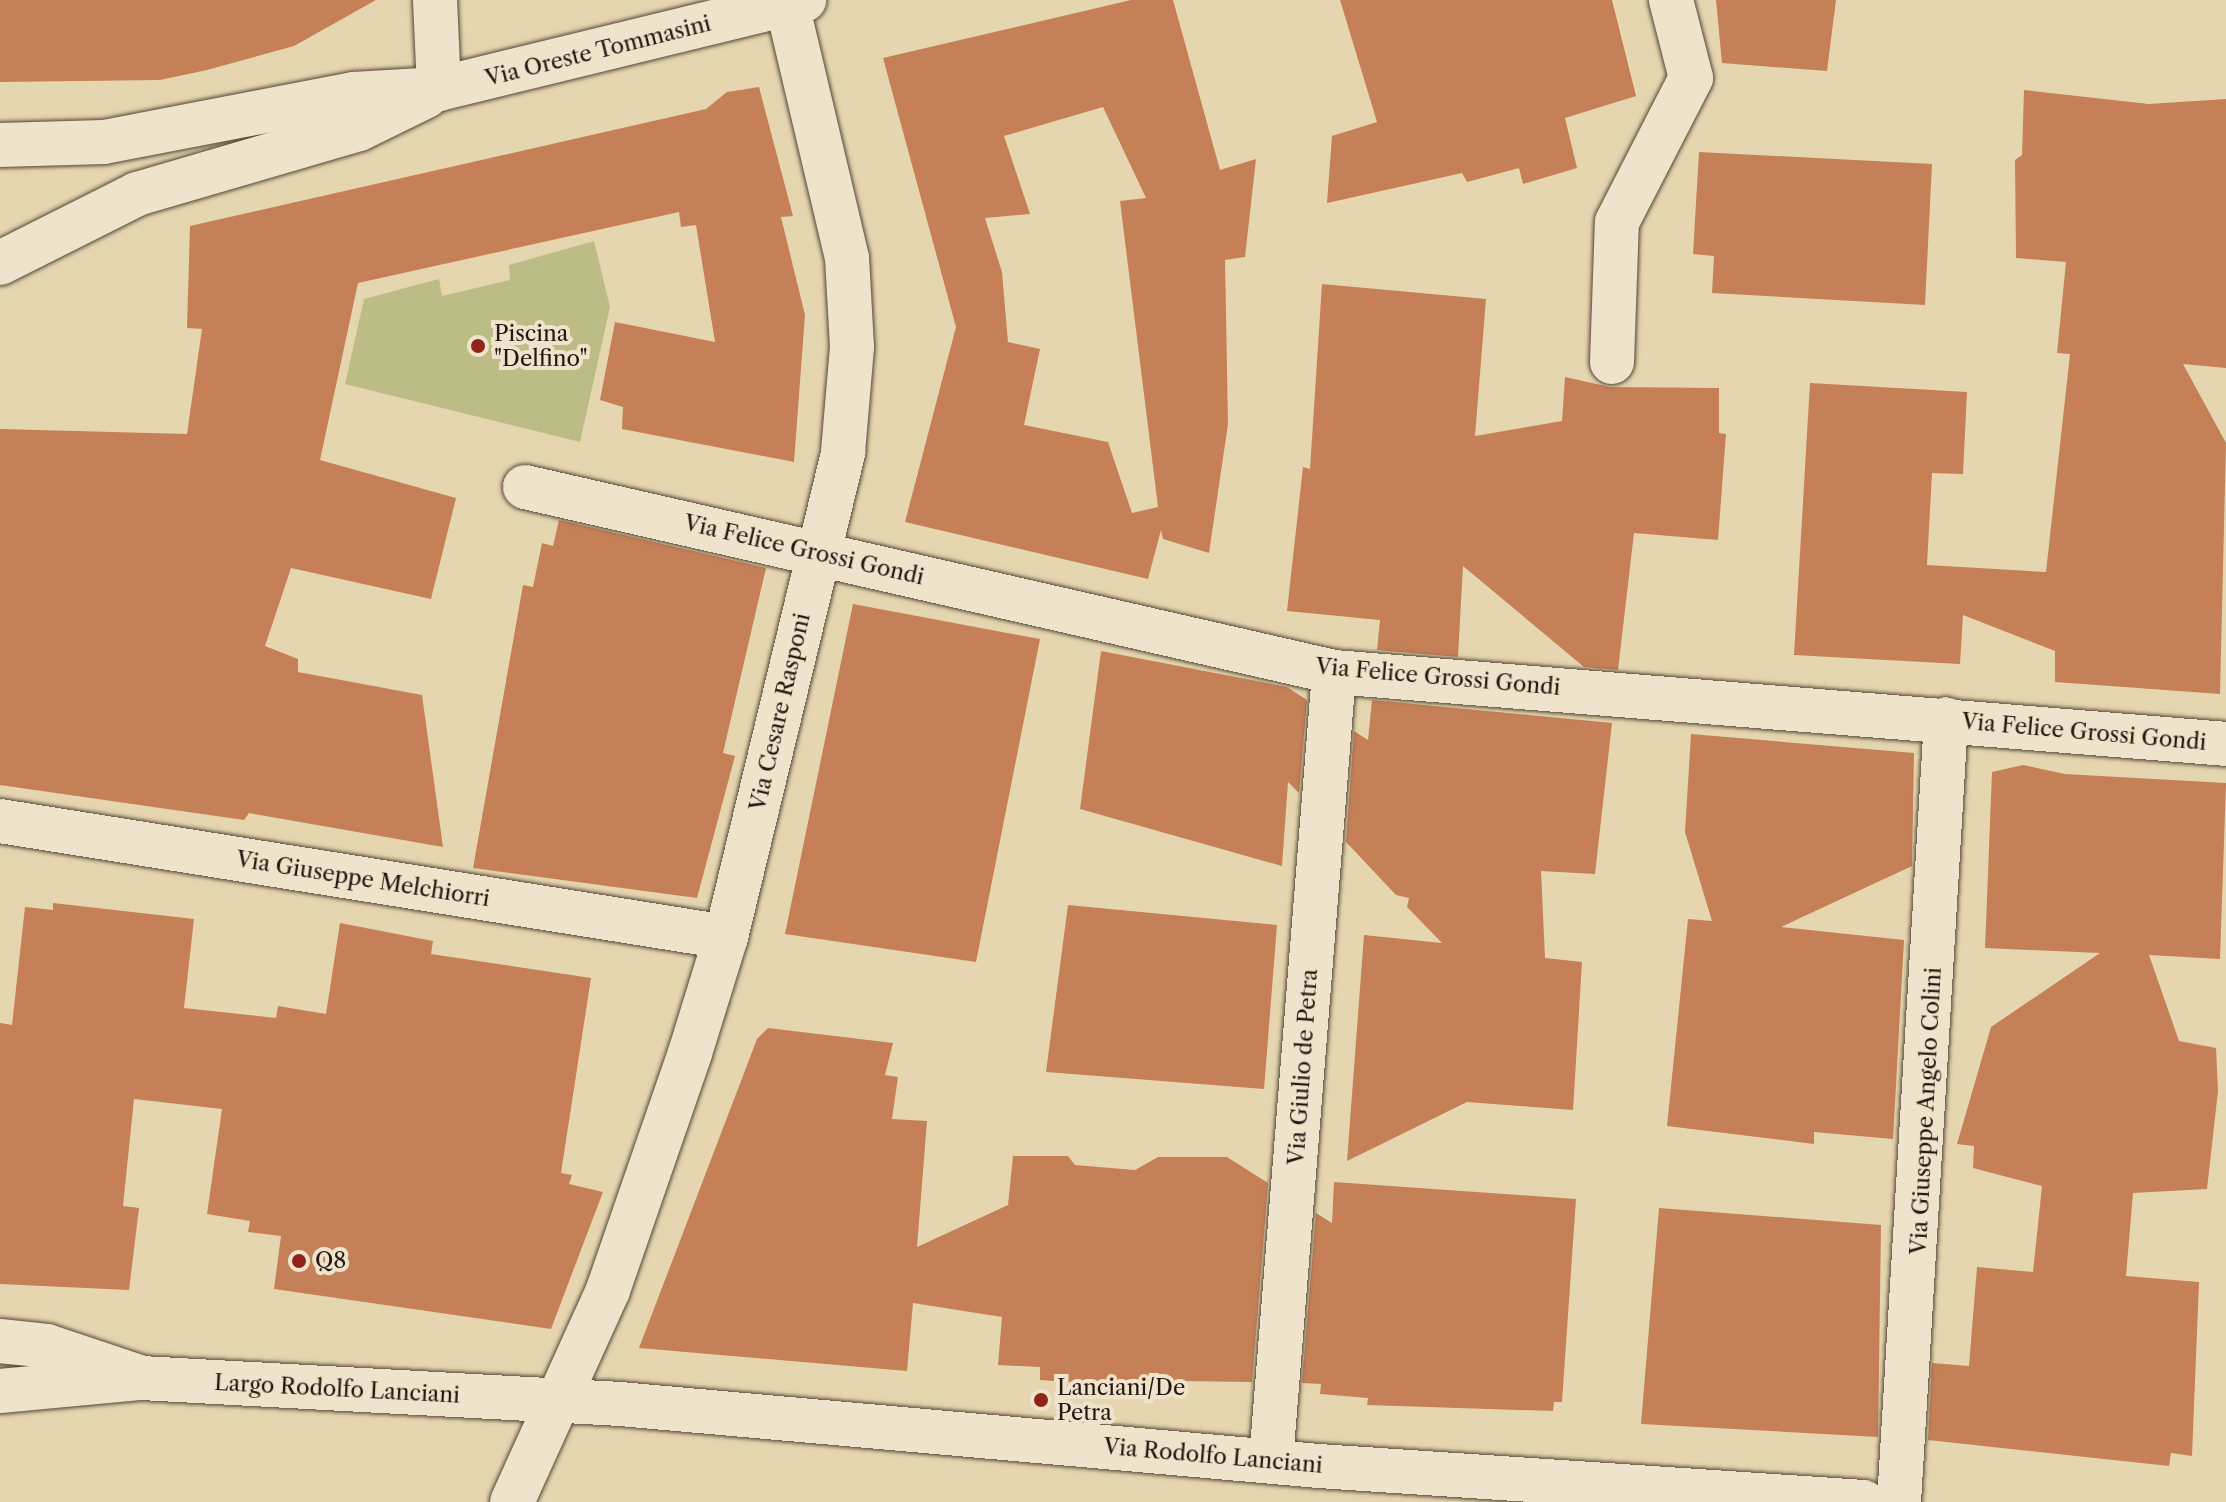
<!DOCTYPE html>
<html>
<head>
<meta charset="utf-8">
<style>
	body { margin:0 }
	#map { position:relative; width:2226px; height:1502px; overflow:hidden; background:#e6d6af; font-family:"Libre Caslon Text",serif }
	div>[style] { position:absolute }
	.green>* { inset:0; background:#bcbc86 }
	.building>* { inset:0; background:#c58057 }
	.roads { filter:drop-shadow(0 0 2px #544739) drop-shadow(0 0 2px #544739) }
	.minor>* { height:44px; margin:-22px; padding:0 22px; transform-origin:22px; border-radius:22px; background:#efe4cb }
	.dots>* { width:22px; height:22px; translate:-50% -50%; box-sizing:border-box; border:4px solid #efe4cb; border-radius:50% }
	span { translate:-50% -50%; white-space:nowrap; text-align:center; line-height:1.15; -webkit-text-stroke:8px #efe4cb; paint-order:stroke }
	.street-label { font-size:22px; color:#241712 }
	.poi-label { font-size:22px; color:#241712 }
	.left { translate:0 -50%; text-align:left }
</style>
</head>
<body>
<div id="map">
	<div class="green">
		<i style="clip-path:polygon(594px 241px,610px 307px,580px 442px,345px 384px,364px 299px,439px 279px,442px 296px,510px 280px,509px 265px)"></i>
	</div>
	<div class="building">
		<i style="clip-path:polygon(0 0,376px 0,294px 46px,207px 70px,160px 80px,0 82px)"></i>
		<i style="clip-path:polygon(evenodd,1131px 0,1173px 0,1220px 170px,1256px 159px,1245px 257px,1225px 260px,1228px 424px,1209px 553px,1163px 539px,1161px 530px,1148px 579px,905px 522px,956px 327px,883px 58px,1131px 0,1103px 107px,1146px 198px,1120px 201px,1158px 507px,1132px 513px,1108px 442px,1024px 425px,1040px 349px,1008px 342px,1002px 272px,985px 218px,1030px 214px,1004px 136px,1103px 107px)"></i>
		<i style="clip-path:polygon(1340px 0,1612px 0,1636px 96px,1565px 118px,1577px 168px,1523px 184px,1519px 168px,1467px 182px,1462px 173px,1327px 203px,1332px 136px,1377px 122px)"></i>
		<i style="clip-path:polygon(1716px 0,1836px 0,1827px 71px,1722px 63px)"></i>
		<i style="clip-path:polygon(759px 87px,793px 216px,781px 217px,805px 315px,794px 462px,622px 429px,623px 407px,600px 400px,615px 322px,715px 342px,696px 225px,681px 227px,679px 212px,358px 283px,320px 460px,456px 498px,431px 599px,291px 568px,265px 646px,298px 659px,298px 672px,422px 695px,443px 847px,249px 813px,244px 820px,0 785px,0 429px,187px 434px,202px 329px,187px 328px,190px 226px,706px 109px,727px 92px)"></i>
		<i style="clip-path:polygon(2024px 90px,2149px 104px,2226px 99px,2226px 368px,2183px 364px,2226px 443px,2220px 694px,2055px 682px,2055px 651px,1963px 615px,1960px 664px,1794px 655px,1810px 383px,1967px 392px,1963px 474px,1932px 473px,1927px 565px,2046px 572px,2070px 354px,2057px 353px,2066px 262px,2016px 258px,2015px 160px,2022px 155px)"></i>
		<i style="clip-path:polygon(1699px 152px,1932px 164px,1925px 305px,1712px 293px,1714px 256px,1693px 254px)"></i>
		<i style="clip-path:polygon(1322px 284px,1486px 299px,1475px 436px,1562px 421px,1565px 377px,1610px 387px,1719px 388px,1719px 433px,1726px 434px,1718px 540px,1634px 533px,1618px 670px,1584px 667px,1463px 566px,1458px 657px,1377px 650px,1380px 620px,1287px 611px,1303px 467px,1310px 469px)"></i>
		<i style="clip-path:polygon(559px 520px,766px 568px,723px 753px,735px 756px,697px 898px,473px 868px,523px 585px,533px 587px,542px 543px,553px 546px)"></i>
		<i style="clip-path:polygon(853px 604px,1040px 639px,976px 962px,785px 934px)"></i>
		<i style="clip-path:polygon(1101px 651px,1287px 687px,1307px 700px,1299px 793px,1288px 782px,1282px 866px,1080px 809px)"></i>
		<i style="clip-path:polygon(1372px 700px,1612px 723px,1595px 874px,1541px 871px,1545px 958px,1582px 962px,1573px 1110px,1467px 1102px,1347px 1161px,1364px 935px,1442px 943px,1407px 907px,1409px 898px,1396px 895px,1346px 842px,1354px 731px,1368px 740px)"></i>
		<i style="clip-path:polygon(1691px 734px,1914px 753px,1912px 866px,1781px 927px,1904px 940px,1893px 1139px,1814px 1132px,1814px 1144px,1667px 1126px,1688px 919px,1712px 921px,1685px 832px)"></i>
		<i style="clip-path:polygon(2023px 765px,2065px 774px,2226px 783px,2220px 959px,2149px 955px,2179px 1041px,2216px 1048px,2218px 1091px,2207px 1189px,2133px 1193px,2126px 1276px,2199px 1282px,2192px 1456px,2171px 1453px,2169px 1466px,1928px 1440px,1932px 1363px,1969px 1366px,1977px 1267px,2033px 1272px,2042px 1186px,1973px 1168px,1974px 1146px,1957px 1144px,1991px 1027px,2100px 953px,1985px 948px,1992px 772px)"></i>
		<i style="clip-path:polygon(53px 903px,194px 919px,184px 1008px,276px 1018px,278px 1006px,326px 1014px,340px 923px,433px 941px,431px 954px,591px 978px,561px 1173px,572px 1175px,569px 1184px,603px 1192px,551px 1329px,274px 1289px,281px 1236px,248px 1232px,250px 1221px,207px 1214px,222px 1109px,134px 1099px,123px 1206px,139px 1208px,129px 1290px,0 1284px,0 1023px,12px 1025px,25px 907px,53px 910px)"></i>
		<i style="clip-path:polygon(1068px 905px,1277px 925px,1264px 1089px,1046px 1072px)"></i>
		<i style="clip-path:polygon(768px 1028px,893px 1043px,885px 1075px,898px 1077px,892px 1119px,927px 1121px,917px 1247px,1008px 1205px,1013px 1156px,1068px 1156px,1075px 1165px,1135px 1170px,1158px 1157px,1227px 1157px,1268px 1183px,1252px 1382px,1179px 1381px,1177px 1390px,1040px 1380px,1040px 1367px,998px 1365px,1002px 1317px,913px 1303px,907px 1371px,639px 1348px,757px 1039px)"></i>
		<i style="clip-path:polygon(1334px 1182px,1576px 1199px,1562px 1402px,1554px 1402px,1553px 1411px,1367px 1405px,1368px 1398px,1320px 1394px,1321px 1384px,1302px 1383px,1316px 1213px,1332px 1223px)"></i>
		<i style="clip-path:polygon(1659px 1208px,1881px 1225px,1878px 1437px,1641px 1424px)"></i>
	</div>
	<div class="roads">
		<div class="minor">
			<i style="left:435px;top:0;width:89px;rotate:87.4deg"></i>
			<i style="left:0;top:145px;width:104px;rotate:-1.7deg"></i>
			<i style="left:104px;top:142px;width:255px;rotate:-10.9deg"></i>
			<i style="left:354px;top:94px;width:85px;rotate:-3.4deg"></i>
			<i style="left:439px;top:89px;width:376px;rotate:-13.7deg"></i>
			<i style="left:0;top:263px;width:153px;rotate:-26.7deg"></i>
			<i style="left:137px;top:194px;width:231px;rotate:-16.3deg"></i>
			<i style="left:359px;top:129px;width:75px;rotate:-26.2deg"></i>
			<i style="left:1612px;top:362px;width:140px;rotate:-88deg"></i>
			<i style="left:1617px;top:222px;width:162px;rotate:-62.8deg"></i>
			<i style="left:1691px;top:78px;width:81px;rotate:-104.4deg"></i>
			<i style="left:525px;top:487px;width:830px;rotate:12.88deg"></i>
			<i style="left:1334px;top:672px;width:895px;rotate:4.61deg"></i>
			<i style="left:0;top:821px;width:735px;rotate:9.08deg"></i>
			<i style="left:0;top:1341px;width:47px;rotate:6.1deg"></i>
			<i style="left:47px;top:1346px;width:97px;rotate:18.6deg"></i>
			<i style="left:0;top:1391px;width:142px;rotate:-5.3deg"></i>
			<i style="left:141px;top:1378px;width:480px;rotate:3.1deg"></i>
			<i style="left:620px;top:1404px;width:702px;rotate:5.07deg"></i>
			<i style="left:1319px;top:1466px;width:546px;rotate:3.78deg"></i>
			<i style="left:1271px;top:1461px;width:792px;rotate:-85.43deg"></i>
			<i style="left:512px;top:1502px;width:233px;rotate:-65.6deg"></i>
			<i style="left:608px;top:1290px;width:251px;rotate:-70.9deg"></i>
			<i style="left:690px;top:1053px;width:121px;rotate:-72.8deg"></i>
			<i style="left:726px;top:937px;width:499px;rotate:-76.4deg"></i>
			<i style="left:843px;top:452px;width:105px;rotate:-85.1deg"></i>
			<i style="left:852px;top:347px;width:89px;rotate:-93.2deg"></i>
			<i style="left:847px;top:258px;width:260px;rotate:-103.3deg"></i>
			<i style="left:1899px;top:1502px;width:784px;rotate:-86.56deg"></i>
		</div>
	</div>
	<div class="dots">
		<i style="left:478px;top:346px;background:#8f2418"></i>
		<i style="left:299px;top:1261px;background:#8f2418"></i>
		<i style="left:1041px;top:1400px;background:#8f2418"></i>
	</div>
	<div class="street-label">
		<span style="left:598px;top:51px;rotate:-14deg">Via Oreste Tommasini</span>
		<span style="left:804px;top:550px;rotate:13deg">Via Felice Grossi Gondi</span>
		<span style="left:1438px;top:677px;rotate:5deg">Via Felice Grossi Gondi</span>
		<span style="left:780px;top:712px;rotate:-77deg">Via Cesare Rasponi</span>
		<span style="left:2084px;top:732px;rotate:5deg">Via Felice Grossi Gondi</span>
		<span style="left:363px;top:879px;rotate:9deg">Via Giuseppe Melchiorri</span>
		<span style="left:1303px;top:1067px;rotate:-86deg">Via Giulio de Petra</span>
		<span style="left:1926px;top:1111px;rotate:-87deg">Via Giuseppe Angelo Colini</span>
		<span style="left:337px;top:1389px;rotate:3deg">Largo Rodolfo Lanciani</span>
		<span style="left:1213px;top:1456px;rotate:5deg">Via Rodolfo Lanciani</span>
	</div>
	<div class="poi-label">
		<span class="left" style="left:494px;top:346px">Piscina<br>"Delfino"</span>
		<span class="left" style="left:315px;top:1261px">Q8</span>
		<span class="left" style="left:1057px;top:1400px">Lanciani/De<br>Petra</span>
	</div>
</div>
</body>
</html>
